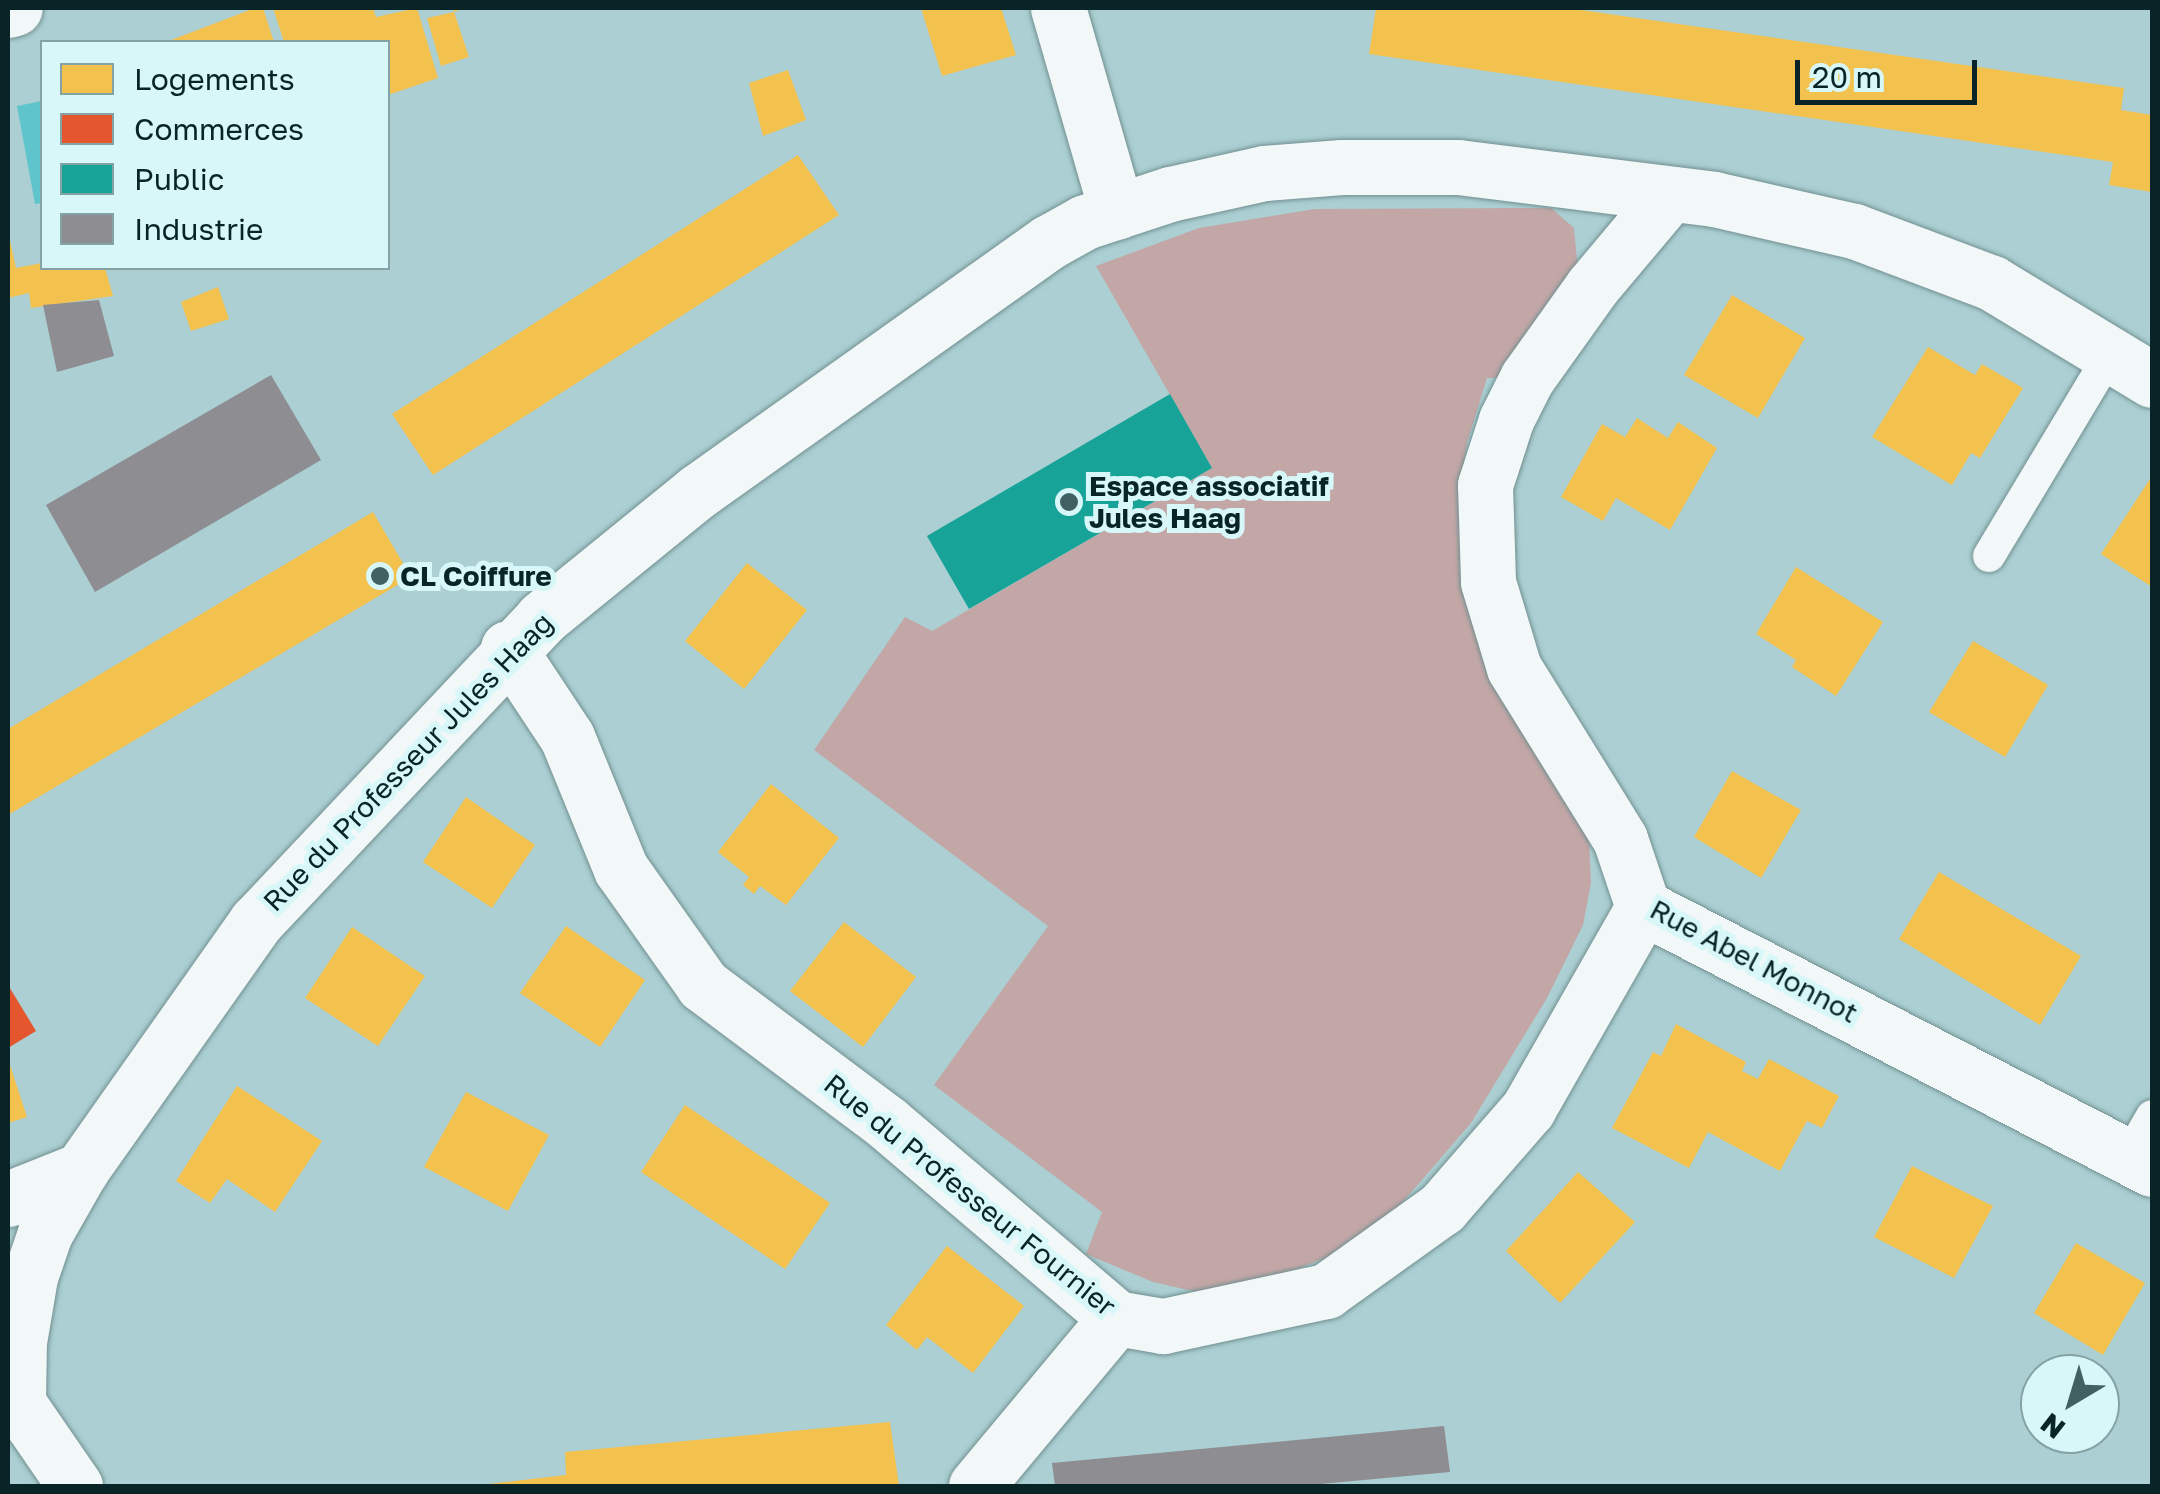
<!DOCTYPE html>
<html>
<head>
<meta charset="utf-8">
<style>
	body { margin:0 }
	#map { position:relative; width:2160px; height:1494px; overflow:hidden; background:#abcfd2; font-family:"Golos Text",sans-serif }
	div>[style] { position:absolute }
	.green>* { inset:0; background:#c3a7a6 }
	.water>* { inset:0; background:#60c4cc }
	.homes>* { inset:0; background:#f2c14e }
	.shops>* { inset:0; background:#e4572e }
	.public>* { inset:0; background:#17a398 }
	.industry>* { inset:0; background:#8d8d92 }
	.roads { filter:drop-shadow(0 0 2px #728f91) drop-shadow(0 0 2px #728f91) }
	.service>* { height:32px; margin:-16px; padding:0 16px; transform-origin:16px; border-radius:16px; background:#f2f8f8 }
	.minor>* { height:55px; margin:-27.5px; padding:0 27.5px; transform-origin:27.5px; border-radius:27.5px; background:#f2f8f8 }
	.dots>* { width:28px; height:28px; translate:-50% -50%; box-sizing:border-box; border:5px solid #d7f7f9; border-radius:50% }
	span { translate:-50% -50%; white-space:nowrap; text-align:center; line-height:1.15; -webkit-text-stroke:10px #d7f7f9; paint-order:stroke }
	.poi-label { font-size:28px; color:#082426; font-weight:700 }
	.left { translate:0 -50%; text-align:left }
	.street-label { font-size:28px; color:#082426 }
	.frame { position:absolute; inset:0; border:10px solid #082426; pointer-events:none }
	.legend { position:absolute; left:40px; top:40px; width:350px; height:230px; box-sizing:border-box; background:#d7f7f9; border:2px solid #84a3a5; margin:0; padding:12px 18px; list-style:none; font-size:30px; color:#082426 }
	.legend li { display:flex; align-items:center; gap:20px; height:50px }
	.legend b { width:50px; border:2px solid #84a3a5 }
	.north { position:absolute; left:2020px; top:1354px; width:100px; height:100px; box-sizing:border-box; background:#d7f7f9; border:2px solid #84a3a5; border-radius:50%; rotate:218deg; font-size:28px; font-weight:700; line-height:40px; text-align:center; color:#082426 }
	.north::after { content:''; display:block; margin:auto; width:35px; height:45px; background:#416062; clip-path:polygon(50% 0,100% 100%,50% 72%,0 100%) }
	.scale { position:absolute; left:1795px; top:60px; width:182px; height:45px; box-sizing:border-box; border:5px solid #082426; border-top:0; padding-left:12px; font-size:30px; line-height:35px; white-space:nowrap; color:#082426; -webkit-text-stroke:8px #d7f7f9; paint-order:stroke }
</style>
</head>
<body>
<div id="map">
	<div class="green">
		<i style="clip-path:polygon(1551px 208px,1574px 228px,1578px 270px,1512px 378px,1487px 378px,1467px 443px,1462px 477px,1589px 838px,1591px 883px,1583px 925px,1547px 998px,1471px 1123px,1396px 1210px,1353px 1247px,1259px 1284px,1206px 1294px,1153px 1282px,1086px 1254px,1102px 1212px,934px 1085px,1048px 926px,814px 750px,905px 617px,932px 631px,1212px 468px,1096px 266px,1199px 228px,1315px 209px)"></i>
	</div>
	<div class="water">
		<i style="clip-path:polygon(42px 101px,42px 203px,35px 204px,17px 106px)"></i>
	</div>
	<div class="homes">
		<i style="clip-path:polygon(255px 8px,263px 8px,274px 42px,166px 42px)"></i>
		<i style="clip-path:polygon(273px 8px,373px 8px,376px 17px,417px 8px,438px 78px,388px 95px,388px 42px,284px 42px)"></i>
		<i style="clip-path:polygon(453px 8px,465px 8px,454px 12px,469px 57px,441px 66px,427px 18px,454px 12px)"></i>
		<i style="clip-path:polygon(921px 8px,1001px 8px,1016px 55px,942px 76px)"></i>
		<i style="clip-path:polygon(1376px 8px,1567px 8px,2124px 88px,2121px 110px,2152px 115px,2152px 192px,2109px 185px,2113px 162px,1369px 54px)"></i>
		<i style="clip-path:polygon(788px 70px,806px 120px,763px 136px,749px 83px)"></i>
		<i style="clip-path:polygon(798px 155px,839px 215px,433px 475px,392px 414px)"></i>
		<i style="clip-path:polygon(8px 231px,16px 268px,42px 263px,42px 268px,105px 268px,113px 296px,31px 308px,29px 293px,8px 298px)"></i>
		<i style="clip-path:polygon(218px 287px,229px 319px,191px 331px,181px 302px)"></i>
		<i style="clip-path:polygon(1732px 295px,1805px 338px,1758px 418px,1684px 375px)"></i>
		<i style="clip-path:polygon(1928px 347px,1975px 375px,1982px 364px,2023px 388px,1980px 458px,1971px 453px,1952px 485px,1872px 437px)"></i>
		<i style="clip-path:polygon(1637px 418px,1668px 438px,1678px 422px,1717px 448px,1670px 530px,1616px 498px,1603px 521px,1561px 497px,1602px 424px,1625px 437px)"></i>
		<i style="clip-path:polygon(2152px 476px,2152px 587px,2101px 554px)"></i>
		<i style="clip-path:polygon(373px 512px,411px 577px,8px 815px,8px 729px)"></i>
		<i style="clip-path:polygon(747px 563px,807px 610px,744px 689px,685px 641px)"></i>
		<i style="clip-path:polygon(1796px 567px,1883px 622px,1836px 696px,1792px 667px,1796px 660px,1756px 634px)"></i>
		<i style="clip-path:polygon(1973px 641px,2048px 685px,2005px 757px,1929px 712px)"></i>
		<i style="clip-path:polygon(1732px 771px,1801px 810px,1761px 878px,1694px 837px)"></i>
		<i style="clip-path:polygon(771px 784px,839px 838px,786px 905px,760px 886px,754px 894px,743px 885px,749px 877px,718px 852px)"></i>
		<i style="clip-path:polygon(466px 797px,535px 845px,492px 908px,423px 862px)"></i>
		<i style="clip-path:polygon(1939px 872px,2081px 956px,2040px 1025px,1899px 939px)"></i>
		<i style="clip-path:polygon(844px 922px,916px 977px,863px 1047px,790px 991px)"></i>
		<i style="clip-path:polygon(566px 926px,645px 980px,600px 1047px,520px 993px)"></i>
		<i style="clip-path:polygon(352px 927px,425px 976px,378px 1046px,305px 998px)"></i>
		<i style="clip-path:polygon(1676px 1024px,1746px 1062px,1742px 1071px,1758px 1079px,1769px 1059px,1839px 1096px,1822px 1128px,1807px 1121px,1780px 1171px,1708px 1132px,1689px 1168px,1612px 1128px,1653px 1052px,1661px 1056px)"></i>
		<i style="clip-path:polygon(8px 1059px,27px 1117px,8px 1123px)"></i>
		<i style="clip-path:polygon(237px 1086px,322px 1141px,275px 1212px,227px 1179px,210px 1203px,176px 1181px)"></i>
		<i style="clip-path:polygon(466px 1092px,549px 1135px,508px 1211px,424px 1167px)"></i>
		<i style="clip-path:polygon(685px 1105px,830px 1203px,785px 1269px,641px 1172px)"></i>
		<i style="clip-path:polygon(1912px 1166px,1993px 1206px,1954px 1278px,1874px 1237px)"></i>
		<i style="clip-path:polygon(1578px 1172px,1635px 1222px,1560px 1303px,1506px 1251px)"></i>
		<i style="clip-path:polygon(2076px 1243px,2145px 1283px,2103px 1355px,2034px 1313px)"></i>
		<i style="clip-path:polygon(947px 1246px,1024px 1306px,973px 1373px,927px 1337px,917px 1350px,886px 1325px)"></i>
		<i style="clip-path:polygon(890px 1422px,899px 1486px,471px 1486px,566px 1475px,565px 1452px)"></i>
	</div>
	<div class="shops">
		<i style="clip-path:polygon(8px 985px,36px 1031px,8px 1048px)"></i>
	</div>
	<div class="public">
		<i style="clip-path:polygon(1170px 394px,1212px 468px,969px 609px,927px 536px)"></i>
	</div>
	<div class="industry">
		<i style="clip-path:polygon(99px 300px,114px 356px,57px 372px,43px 305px)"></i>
		<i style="clip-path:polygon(271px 375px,321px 460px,95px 592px,46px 505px)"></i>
		<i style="clip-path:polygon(1444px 1426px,1450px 1472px,1299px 1486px,1055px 1486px,1052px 1463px)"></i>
	</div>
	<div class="roads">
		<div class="service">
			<i style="left:1989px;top:556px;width:233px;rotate:-59deg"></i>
			<i style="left:2129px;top:1156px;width:46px;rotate:-60.1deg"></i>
		</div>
		<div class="minor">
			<i style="left:1058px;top:8px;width:212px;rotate:73.9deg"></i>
			<i style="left:8px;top:10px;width:7px;rotate:-16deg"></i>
			<i style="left:1670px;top:194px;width:121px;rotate:130deg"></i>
			<i style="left:1592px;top:287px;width:112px;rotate:125.5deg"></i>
			<i style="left:1527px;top:378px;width:47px;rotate:116.6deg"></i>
			<i style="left:1506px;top:420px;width:68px;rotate:107.9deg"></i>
			<i style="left:1485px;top:485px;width:97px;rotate:88.2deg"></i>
			<i style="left:1488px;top:582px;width:90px;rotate:73.2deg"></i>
			<i style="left:1514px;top:668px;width:201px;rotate:58.2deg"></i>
			<i style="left:1620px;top:839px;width:72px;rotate:71.3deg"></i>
			<i style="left:1643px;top:907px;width:572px;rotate:27.24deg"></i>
			<i style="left:508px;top:648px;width:107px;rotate:56.5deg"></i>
			<i style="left:567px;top:737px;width:143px;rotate:67.8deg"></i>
			<i style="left:621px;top:869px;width:142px;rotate:54.7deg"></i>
			<i style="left:703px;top:985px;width:229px;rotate:36.8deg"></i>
			<i style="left:886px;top:1122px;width:302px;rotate:40.4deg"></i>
			<i style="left:1116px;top:1318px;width:48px;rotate:9.7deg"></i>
			<i style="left:1163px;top:1326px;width:167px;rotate:-12.1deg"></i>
			<i style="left:1326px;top:1291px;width:143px;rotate:-35.6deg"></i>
			<i style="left:1442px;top:1208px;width:131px;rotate:-49deg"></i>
			<i style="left:1528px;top:1109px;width:232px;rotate:-60.3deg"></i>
			<i style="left:8px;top:1199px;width:79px;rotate:-21.7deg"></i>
			<i style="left:8px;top:1396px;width:12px;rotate:35deg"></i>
			<i style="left:18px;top:1403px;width:101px;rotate:55.5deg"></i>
			<i style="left:18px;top:1403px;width:61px;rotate:-89.1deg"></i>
			<i style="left:19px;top:1342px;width:66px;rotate:-80.4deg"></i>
			<i style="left:30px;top:1277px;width:46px;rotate:-71.2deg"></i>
			<i style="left:45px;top:1233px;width:73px;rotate:-60.3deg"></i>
			<i style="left:81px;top:1170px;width:304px;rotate:-54.8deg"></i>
			<i style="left:256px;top:922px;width:417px;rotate:-46.7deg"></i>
			<i style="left:542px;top:618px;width:200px;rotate:-39.1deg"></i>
			<i style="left:697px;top:492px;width:432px;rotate:-35.4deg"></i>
			<i style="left:1049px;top:242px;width:41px;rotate:-29.1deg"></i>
			<i style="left:1085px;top:222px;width:89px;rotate:-18.2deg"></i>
			<i style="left:1170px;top:194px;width:96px;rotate:-12.6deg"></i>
			<i style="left:1264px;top:173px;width:78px;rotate:-4.4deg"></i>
			<i style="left:1342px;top:167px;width:116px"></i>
			<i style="left:1458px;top:167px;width:258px;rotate:7.1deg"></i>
			<i style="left:1714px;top:199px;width:144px;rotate:12.9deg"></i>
			<i style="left:1854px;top:231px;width:147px;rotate:20.6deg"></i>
			<i style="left:1992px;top:283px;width:187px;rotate:31.2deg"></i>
			<i style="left:976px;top:1486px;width:219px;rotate:-50.2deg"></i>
		</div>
	</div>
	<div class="dots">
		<i style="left:1069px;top:502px;background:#416062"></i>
		<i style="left:380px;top:576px;background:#416062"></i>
	</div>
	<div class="poi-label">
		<span class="left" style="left:1089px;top:502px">Espace associatif<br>Jules Haag</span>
		<span class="left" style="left:400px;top:576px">CL Coiffure</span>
	</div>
	<div class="street-label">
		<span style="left:408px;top:762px;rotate:-46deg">Rue du Professeur Jules Haag</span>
		<span style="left:1754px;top:961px;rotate:28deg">Rue Abel Monnot</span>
		<span style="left:970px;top:1195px;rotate:39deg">Rue du Professeur Fournier</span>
	</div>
	<div class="frame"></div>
	<ul class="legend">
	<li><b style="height:28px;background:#f2c14e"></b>Logements</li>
	<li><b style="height:28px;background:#e4572e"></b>Commerces</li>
	<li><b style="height:28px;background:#17a398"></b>Public</li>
	<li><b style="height:28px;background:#8d8d92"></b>Industrie</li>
	</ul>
	<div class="north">N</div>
	<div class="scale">20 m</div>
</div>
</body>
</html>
